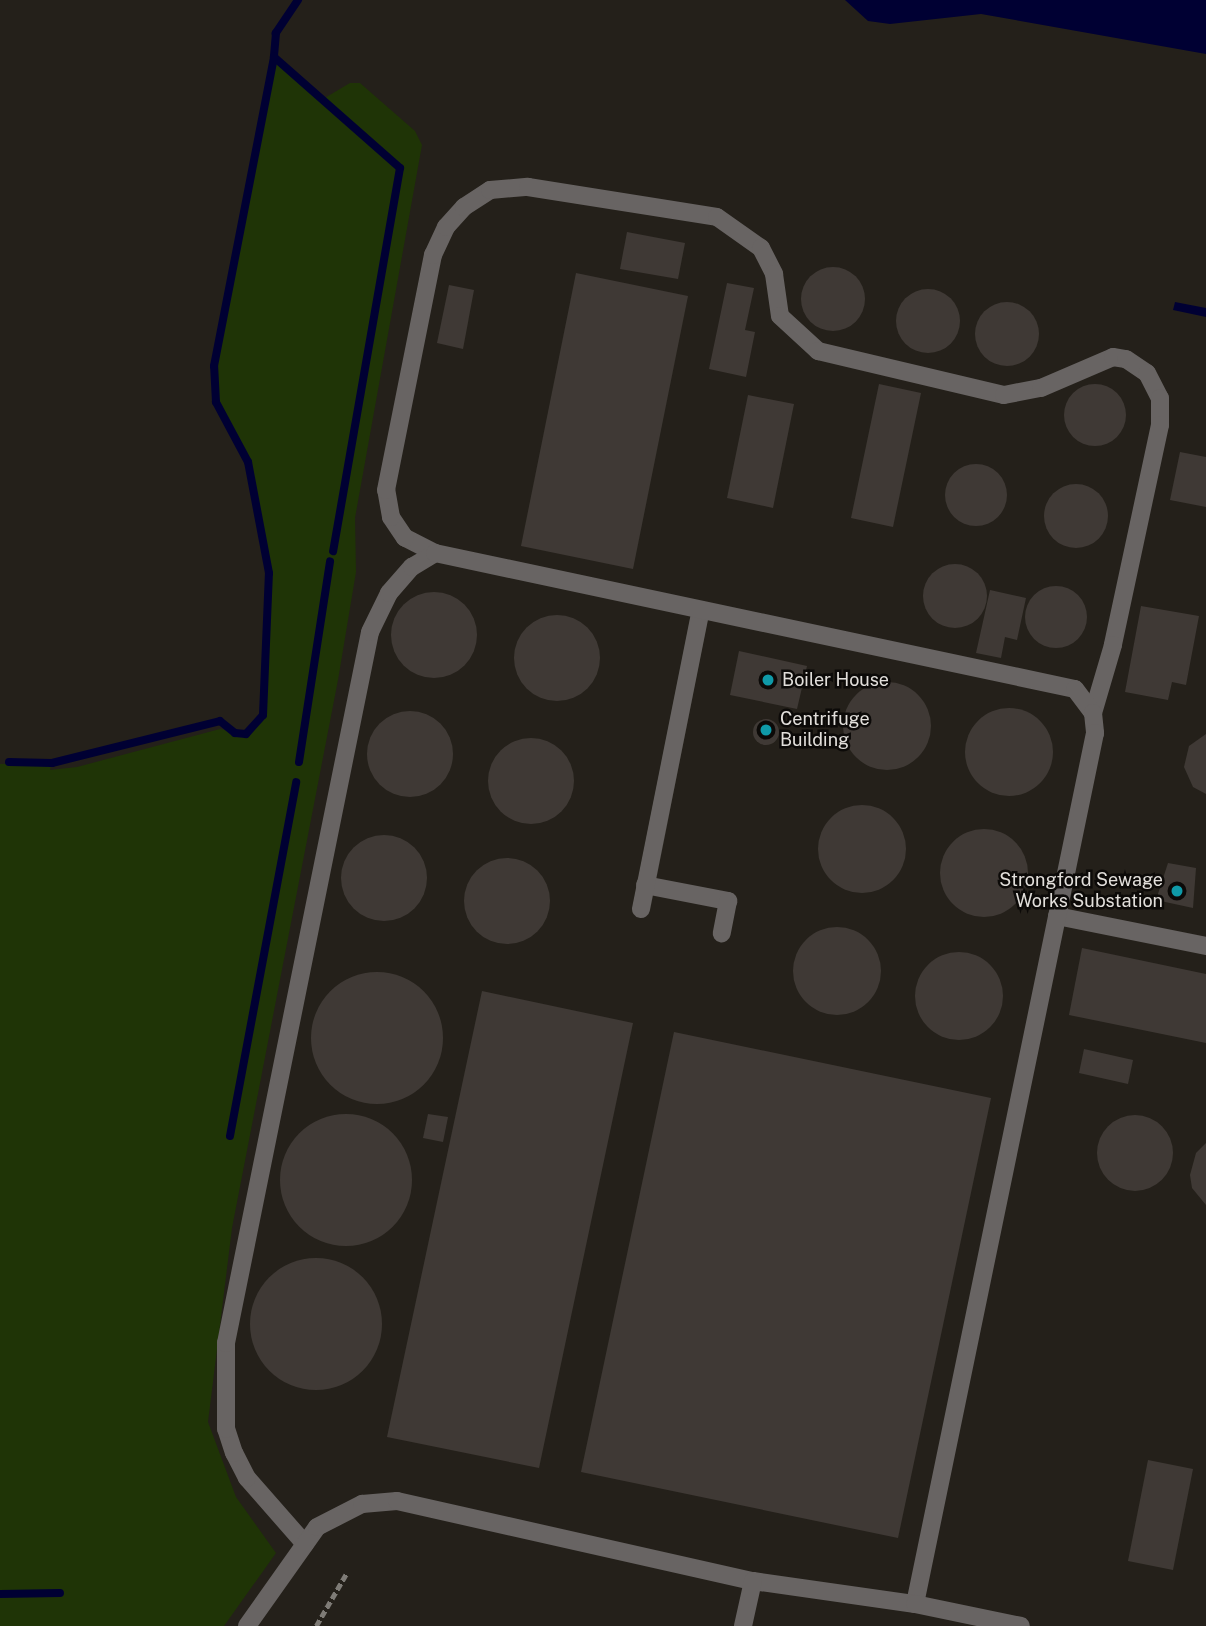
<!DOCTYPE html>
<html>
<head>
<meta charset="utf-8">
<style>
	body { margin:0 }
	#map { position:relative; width:1206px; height:1626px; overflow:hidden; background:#24201a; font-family:"Public Sans",sans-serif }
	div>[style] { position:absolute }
	.green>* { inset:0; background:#1f3406 }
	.water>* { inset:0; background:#003 }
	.stream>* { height:8px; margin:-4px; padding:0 4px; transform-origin:4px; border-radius:4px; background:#003 }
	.building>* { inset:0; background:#3f3935 }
	.round { border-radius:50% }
	.path>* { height:4.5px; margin-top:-2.25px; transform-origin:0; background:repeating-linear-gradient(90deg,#7e7b76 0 7px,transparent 0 10.5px) }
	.minor>* { height:18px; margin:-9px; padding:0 9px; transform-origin:9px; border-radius:9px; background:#686463 }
	.dots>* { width:19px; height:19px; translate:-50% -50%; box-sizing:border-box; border:4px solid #0c0a08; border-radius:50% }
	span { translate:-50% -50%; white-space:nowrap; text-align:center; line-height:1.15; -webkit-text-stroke:5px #0c0a08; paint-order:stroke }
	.poi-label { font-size:18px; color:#e2dfdb }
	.left { translate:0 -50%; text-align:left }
	.right { translate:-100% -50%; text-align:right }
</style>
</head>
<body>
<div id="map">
	<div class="green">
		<i style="clip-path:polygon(274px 57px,323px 99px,350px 83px,360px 83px,415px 131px,422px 145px,355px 518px,356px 572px,338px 680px,232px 1228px,208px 1422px,236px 1497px,276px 1553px,224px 1626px,0 1626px,0 764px,52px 763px,50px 770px,77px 767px,220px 729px,246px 734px,263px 715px,269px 573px,248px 462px,216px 402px,214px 366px)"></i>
	</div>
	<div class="water">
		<i style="clip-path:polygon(845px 0,1206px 0,1206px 54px,981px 14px,890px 24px,868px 21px)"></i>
		<i style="clip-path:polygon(1175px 302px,1206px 308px,1206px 317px,1173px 310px)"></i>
	</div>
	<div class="stream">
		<i style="left:298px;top:0;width:40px;rotate:124deg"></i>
		<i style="left:276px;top:33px;width:24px;rotate:95deg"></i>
		<i style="left:274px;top:57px;width:168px;rotate:41.4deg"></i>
		<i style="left:400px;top:168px;width:389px;rotate:99.9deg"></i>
		<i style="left:9px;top:762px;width:43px;rotate:1.3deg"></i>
		<i style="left:52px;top:763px;width:173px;rotate:-14deg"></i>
		<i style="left:220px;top:721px;width:19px;rotate:39deg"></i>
		<i style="left:235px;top:733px;width:11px;rotate:5deg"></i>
		<i style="left:246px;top:734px;width:25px;rotate:-48deg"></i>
		<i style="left:263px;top:715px;width:142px;rotate:-87.6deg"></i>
		<i style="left:269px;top:573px;width:113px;rotate:-100.7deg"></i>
		<i style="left:248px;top:462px;width:68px;rotate:-118.1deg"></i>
		<i style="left:216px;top:402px;width:36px;rotate:-93deg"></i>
		<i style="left:214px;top:366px;width:315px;rotate:-79deg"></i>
		<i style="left:299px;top:762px;width:203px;rotate:-81.2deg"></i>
		<i style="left:230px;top:1136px;width:360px;rotate:-79.4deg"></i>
		<i style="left:0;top:1594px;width:60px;rotate:-1deg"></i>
	</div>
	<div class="building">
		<i style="clip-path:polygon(627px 232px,685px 243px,678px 279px,620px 269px)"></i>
		<i class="round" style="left:801px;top:267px;width:64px;height:64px"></i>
		<i style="clip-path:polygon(576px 273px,688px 296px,633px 569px,521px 546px)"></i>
		<i style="clip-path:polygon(727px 283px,754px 288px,745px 330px,755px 332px,746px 377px,709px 369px)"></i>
		<i style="clip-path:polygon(449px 285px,474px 290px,463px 349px,437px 343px)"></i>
		<i class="round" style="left:896px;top:289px;width:64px;height:64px"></i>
		<i class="round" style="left:975px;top:302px;width:64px;height:64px"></i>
		<i class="round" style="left:1064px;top:384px;width:62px;height:62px"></i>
		<i style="clip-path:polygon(879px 384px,921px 393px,893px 527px,851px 518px)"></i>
		<i style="clip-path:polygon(748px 395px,794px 404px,773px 508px,727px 498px)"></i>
		<i style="clip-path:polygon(1180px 452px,1206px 457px,1206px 507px,1170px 500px)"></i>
		<i class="round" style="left:945px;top:464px;width:62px;height:62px"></i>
		<i class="round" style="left:1044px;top:484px;width:64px;height:64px"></i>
		<i class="round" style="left:923px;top:564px;width:64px;height:64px"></i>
		<i class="round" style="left:1025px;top:586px;width:62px;height:62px"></i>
		<i style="clip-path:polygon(990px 590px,1026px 598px,1017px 640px,1005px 637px,1001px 658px,976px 653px)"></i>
		<i class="round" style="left:391px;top:592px;width:86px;height:86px"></i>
		<i style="clip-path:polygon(1141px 606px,1199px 616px,1186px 685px,1172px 682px,1168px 700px,1125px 692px)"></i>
		<i class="round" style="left:514px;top:615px;width:86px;height:86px"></i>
		<i style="clip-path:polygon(739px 651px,807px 666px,797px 709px,730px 695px)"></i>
		<i class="round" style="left:843px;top:682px;width:88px;height:88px"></i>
		<i class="round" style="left:965px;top:708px;width:88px;height:88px"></i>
		<i class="round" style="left:367px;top:711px;width:86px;height:86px"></i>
		<i class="round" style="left:753px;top:719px;width:26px;height:26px"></i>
		<i style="clip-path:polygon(1206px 734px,1206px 794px,1193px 787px,1184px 767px,1189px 746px)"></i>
		<i class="round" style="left:488px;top:738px;width:86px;height:86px"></i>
		<i class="round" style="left:818px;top:805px;width:88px;height:88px"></i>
		<i class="round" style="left:940px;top:829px;width:88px;height:88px"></i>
		<i class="round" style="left:341px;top:835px;width:86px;height:86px"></i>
		<i class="round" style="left:464px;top:858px;width:86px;height:86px"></i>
		<i style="clip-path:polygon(1168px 863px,1196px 868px,1193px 908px,1156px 900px)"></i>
		<i class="round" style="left:793px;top:927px;width:88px;height:88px"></i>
		<i style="clip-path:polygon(1082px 948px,1206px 974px,1206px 1043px,1069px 1015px)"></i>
		<i class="round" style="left:915px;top:952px;width:88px;height:88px"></i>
		<i class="round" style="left:311px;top:972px;width:132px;height:132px"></i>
		<i style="clip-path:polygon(482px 991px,633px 1023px,539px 1468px,387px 1437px)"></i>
		<i style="clip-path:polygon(674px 1032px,991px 1098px,898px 1538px,581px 1472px)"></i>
		<i style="clip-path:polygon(1084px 1049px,1133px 1060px,1128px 1084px,1079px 1073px)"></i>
		<i class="round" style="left:280px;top:1114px;width:132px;height:132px"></i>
		<i style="clip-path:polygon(428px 1114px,448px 1117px,443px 1142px,423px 1138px)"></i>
		<i class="round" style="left:1097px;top:1115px;width:76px;height:76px"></i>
		<i style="clip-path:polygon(1206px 1143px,1206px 1205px,1192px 1188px,1190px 1175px,1196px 1153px)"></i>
		<i class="round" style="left:250px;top:1258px;width:132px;height:132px"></i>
		<i style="clip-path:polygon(1148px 1460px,1193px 1469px,1173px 1570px,1128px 1561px)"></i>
	</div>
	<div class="path">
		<i style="left:316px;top:1626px;width:60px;rotate:-60deg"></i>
	</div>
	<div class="minor">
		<i style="left:435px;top:553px;width:34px;rotate:-153deg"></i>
		<i style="left:405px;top:538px;width:25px;rotate:-124deg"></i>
		<i style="left:391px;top:517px;width:27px;rotate:-100deg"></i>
		<i style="left:386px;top:490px;width:240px;rotate:-78.7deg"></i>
		<i style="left:433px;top:255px;width:31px;rotate:-65deg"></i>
		<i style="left:446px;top:227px;width:27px;rotate:-48deg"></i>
		<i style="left:464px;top:207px;width:31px;rotate:-33deg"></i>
		<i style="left:490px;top:190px;width:38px;rotate:-5deg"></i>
		<i style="left:528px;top:187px;width:191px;rotate:9deg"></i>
		<i style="left:717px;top:217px;width:54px;rotate:35.2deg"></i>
		<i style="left:761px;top:248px;width:29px;rotate:63deg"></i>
		<i style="left:774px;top:274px;width:42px;rotate:81.9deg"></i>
		<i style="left:780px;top:316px;width:52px;rotate:42.6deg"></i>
		<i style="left:818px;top:351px;width:191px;rotate:13.3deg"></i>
		<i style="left:1004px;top:395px;width:38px;rotate:-11deg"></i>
		<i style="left:1041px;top:388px;width:78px;rotate:-23.3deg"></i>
		<i style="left:1113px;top:357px;width:13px;rotate:9deg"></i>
		<i style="left:1126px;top:359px;width:25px;rotate:34deg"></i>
		<i style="left:1147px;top:373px;width:28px;rotate:63deg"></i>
		<i style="left:1160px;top:398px;width:27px;rotate:90deg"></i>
		<i style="left:1160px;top:425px;width:225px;rotate:102.1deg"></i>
		<i style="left:1113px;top:645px;width:71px;rotate:106.4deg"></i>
		<i style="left:645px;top:885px;width:85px;rotate:10.9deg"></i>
		<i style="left:728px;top:901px;width:33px;rotate:101deg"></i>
		<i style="left:641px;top:909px;width:305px;rotate:-78.7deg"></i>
		<i style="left:1057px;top:916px;width:152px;rotate:11.4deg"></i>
		<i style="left:305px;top:1544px;width:88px;rotate:-131.3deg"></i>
		<i style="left:247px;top:1478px;width:28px;rotate:-117deg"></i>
		<i style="left:234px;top:1453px;width:25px;rotate:-108deg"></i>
		<i style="left:226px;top:1429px;width:86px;rotate:-90deg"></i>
		<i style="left:226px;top:1343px;width:725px;rotate:-78.55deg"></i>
		<i style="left:370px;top:632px;width:43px;rotate:-64deg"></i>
		<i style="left:389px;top:593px;width:35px;rotate:-49deg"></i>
		<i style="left:412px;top:567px;width:27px;rotate:-31deg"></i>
		<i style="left:435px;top:553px;width:654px;rotate:12deg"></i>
		<i style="left:1075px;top:689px;width:30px;rotate:53deg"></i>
		<i style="left:1093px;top:713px;width:20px;rotate:84deg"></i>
		<i style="left:1095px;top:733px;width:889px;rotate:101.68deg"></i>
		<i style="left:247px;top:1626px;width:121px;rotate:-54.7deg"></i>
		<i style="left:317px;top:1527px;width:51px;rotate:-27.1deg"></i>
		<i style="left:362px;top:1504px;width:35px;rotate:-5deg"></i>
		<i style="left:397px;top:1501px;width:365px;rotate:12.7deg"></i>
		<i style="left:753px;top:1581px;width:164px;rotate:8.1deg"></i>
		<i style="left:915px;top:1604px;width:108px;rotate:11.7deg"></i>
		<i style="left:743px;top:1626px;width:46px;rotate:-77.5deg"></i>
	</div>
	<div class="dots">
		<i style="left:768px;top:680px;background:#0f9aa8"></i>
		<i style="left:766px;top:730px;background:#0f9aa8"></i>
		<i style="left:1177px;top:891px;background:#0f9aa8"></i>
	</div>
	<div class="poi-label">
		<span class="left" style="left:782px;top:680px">Boiler House</span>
		<span class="left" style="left:780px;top:730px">Centrifuge<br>Building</span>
		<span class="right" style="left:1163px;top:891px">Strongford Sewage<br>Works Substation</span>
	</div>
</div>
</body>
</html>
